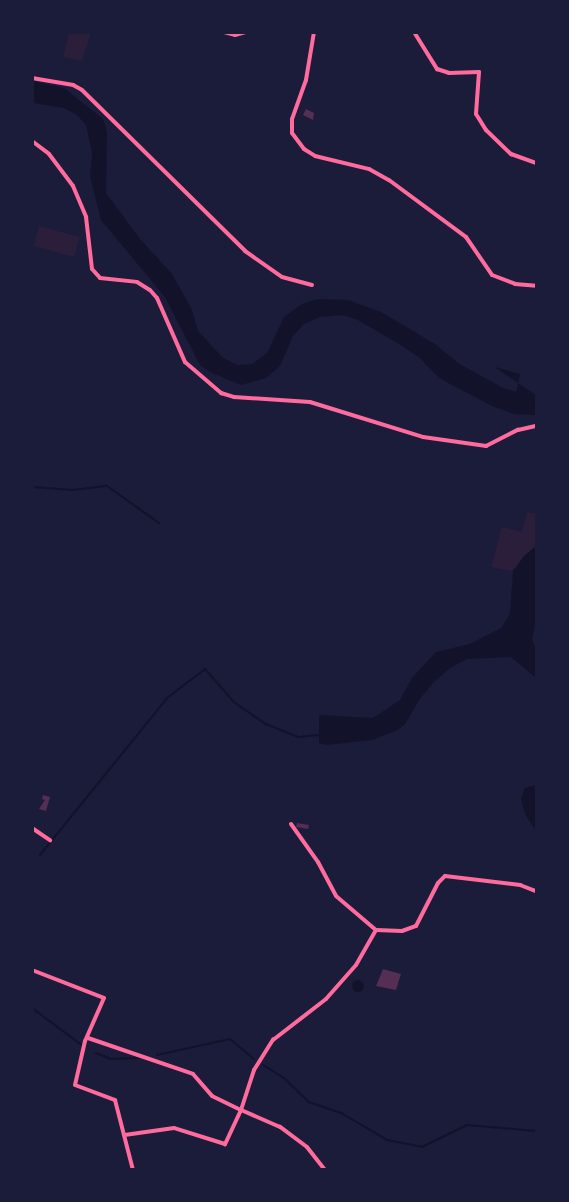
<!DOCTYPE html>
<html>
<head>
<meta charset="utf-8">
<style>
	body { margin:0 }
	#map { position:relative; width:569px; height:1202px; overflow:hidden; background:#1b1b3a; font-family:"DM Sans",sans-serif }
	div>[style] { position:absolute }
	.green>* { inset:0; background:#2a1e3b }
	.water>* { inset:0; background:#12122b }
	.round { border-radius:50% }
	.stream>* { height:2px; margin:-1px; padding:0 1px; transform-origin:1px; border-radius:1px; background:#12122b }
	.building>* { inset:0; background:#542f53 }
	.minor>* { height:4px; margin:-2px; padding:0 2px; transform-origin:2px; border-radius:2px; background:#ff6b9d }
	span { translate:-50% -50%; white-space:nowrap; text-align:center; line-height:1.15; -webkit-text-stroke:4px #1b1b3a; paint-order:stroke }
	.frame { position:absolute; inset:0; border:34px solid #1b1b3a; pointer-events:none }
</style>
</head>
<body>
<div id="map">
	<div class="green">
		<i style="clip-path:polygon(69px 33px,91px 33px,82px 61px,63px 57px)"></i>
		<i style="clip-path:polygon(39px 226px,80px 237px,74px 257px,34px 246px)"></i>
		<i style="clip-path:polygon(527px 512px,536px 514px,536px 551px,511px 571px,491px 567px,502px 527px,522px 532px)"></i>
	</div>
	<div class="water">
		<i style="clip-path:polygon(32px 81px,64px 88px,103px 119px,107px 132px,106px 193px,140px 239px,172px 274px,192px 310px,198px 331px,223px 358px,238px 365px,252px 364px,267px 353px,284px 317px,302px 304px,318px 299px,348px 300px,381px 312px,435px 344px,458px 363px,503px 388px,516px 392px,518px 383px,495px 367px,520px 374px,518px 383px,536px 395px,536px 415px,514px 414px,492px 406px,439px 378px,420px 358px,399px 344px,358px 320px,343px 315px,320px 317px,304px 324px,293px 336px,280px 366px,266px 378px,241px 385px,212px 373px,200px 365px,165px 297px,101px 220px,90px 177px,92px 153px,86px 125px,77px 115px,64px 108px,33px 103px)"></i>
		<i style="clip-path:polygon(536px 546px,536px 618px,532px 640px,536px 650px,536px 678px,511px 657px,467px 659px,450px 668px,433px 683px,419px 700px,406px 723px,398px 730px,372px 740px,326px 745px,319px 743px,319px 715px,373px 718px,400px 700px,412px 678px,436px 652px,470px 644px,501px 628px,510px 614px,513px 571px,524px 556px)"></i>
		<i style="clip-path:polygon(536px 785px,536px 831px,525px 814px,521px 798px,525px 788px)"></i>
		<i class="round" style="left:352px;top:980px;width:12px;height:12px"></i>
	</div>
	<div class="stream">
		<i style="left:32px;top:487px;width:41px;rotate:4.2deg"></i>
		<i style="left:73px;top:490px;width:34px;rotate:-7deg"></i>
		<i style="left:107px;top:486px;width:64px;rotate:35.4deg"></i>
		<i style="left:40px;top:855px;width:202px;rotate:-51deg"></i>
		<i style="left:167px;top:698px;width:48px;rotate:-37.3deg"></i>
		<i style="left:205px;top:669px;width:44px;rotate:48.7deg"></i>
		<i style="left:234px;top:702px;width:39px;rotate:35deg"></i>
		<i style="left:266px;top:724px;width:35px;rotate:22deg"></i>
		<i style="left:299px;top:737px;width:19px;rotate:-6deg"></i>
		<i style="left:32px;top:1008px;width:64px;rotate:36.7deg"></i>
		<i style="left:96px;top:1053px;width:16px;rotate:22deg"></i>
		<i style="left:111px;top:1059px;width:27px;rotate:-2deg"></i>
		<i style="left:157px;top:1055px;width:75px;rotate:-12.4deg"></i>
		<i style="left:230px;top:1039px;width:31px;rotate:40deg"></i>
		<i style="left:263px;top:1065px;width:25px;rotate:32deg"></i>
		<i style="left:284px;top:1078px;width:35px;rotate:44deg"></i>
		<i style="left:309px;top:1102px;width:36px;rotate:19deg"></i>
		<i style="left:343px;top:1114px;width:51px;rotate:30.6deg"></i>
		<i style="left:387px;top:1140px;width:36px;rotate:11deg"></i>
		<i style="left:422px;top:1147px;width:50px;rotate:-26.1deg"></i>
		<i style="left:467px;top:1125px;width:69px;rotate:5deg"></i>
	</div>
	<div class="building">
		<i style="clip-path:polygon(306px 109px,314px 113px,313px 120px,303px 115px)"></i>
		<i style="clip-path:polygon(43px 795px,50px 797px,46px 811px,39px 809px,45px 800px,42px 799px)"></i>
		<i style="clip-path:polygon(297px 823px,309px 825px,308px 829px,296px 827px)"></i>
		<i style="clip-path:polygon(383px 969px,401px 974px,396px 990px,376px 986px)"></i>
	</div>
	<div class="minor">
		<i style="left:224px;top:32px;width:11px;rotate:15deg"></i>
		<i style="left:235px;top:35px;width:11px;rotate:-15deg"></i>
		<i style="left:314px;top:32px;width:49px;rotate:99.5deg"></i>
		<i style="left:306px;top:80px;width:41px;rotate:109.7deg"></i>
		<i style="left:292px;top:119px;width:14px;rotate:90deg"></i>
		<i style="left:292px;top:133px;width:20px;rotate:53deg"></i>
		<i style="left:304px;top:149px;width:13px;rotate:32deg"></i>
		<i style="left:315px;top:156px;width:56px;rotate:13.5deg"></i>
		<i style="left:369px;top:169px;width:23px;rotate:29deg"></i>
		<i style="left:389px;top:180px;width:96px;rotate:36.5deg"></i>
		<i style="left:466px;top:237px;width:46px;rotate:55.6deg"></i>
		<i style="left:492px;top:275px;width:25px;rotate:21deg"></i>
		<i style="left:515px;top:284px;width:21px;rotate:5deg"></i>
		<i style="left:414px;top:32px;width:44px;rotate:58.1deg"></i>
		<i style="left:437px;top:69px;width:13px;rotate:18deg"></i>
		<i style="left:449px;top:73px;width:30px;rotate:-2deg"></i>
		<i style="left:479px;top:72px;width:42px;rotate:94.1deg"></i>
		<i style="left:476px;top:114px;width:19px;rotate:58deg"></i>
		<i style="left:486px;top:130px;width:35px;rotate:44deg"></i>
		<i style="left:511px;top:154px;width:27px;rotate:20deg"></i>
		<i style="left:32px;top:78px;width:42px;rotate:9.7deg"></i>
		<i style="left:73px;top:85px;width:10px;rotate:29deg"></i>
		<i style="left:82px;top:90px;width:229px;rotate:44.6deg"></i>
		<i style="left:245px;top:251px;width:45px;rotate:35.1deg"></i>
		<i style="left:282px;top:277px;width:31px;rotate:15deg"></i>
		<i style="left:32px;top:141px;width:21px;rotate:37deg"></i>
		<i style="left:49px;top:154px;width:40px;rotate:53deg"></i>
		<i style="left:73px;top:186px;width:34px;rotate:67deg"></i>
		<i style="left:86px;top:217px;width:52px;rotate:83.4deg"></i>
		<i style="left:92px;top:269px;width:12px;rotate:48deg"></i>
		<i style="left:100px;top:278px;width:37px;rotate:6deg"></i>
		<i style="left:137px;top:282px;width:15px;rotate:32deg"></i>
		<i style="left:150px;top:290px;width:11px;rotate:49deg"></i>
		<i style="left:157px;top:298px;width:70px;rotate:66.4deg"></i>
		<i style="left:185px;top:362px;width:48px;rotate:40.7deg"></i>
		<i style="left:221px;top:393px;width:14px;rotate:17deg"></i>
		<i style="left:234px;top:397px;width:76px;rotate:3.8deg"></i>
		<i style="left:310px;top:402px;width:118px;rotate:17.2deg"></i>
		<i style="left:423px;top:437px;width:64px;rotate:8.1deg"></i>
		<i style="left:486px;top:446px;width:36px;rotate:-27deg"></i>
		<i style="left:518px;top:430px;width:18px;rotate:-13deg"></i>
		<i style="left:291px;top:824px;width:47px;rotate:54.6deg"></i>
		<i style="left:318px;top:862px;width:38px;rotate:62deg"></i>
		<i style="left:336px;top:896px;width:52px;rotate:40.4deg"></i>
		<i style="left:32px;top:828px;width:22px;rotate:34deg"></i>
		<i style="left:32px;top:970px;width:77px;rotate:21.3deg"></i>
		<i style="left:104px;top:998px;width:47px;rotate:113.8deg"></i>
		<i style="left:85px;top:1041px;width:45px;rotate:102.8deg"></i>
		<i style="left:75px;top:1085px;width:43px;rotate:20.6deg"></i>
		<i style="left:115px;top:1100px;width:72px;rotate:75.6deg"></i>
		<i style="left:88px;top:1038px;width:111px;rotate:18.9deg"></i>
		<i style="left:193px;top:1074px;width:29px;rotate:49deg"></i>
		<i style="left:212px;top:1096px;width:32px;rotate:26deg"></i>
		<i style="left:241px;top:1110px;width:38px;rotate:115deg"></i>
		<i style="left:225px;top:1144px;width:53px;rotate:-162.6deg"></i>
		<i style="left:174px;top:1128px;width:50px;rotate:172deg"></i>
		<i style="left:325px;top:1170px;width:29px;rotate:-128deg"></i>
		<i style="left:307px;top:1147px;width:34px;rotate:-143deg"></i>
		<i style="left:280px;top:1127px;width:43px;rotate:-156.4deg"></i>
		<i style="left:241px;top:1110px;width:42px;rotate:-72deg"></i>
		<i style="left:254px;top:1070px;width:36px;rotate:-58deg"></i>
		<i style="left:273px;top:1040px;width:67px;rotate:-37.7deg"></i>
		<i style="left:326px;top:999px;width:45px;rotate:-48.6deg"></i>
		<i style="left:356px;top:965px;width:40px;rotate:-60.3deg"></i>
		<i style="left:376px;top:930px;width:26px;rotate:2deg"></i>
		<i style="left:402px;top:931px;width:15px;rotate:-20deg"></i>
		<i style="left:416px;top:926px;width:48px;rotate:-62.9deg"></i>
		<i style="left:438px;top:883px;width:10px;rotate:-45deg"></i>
		<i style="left:445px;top:876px;width:76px;rotate:6.8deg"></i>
		<i style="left:520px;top:885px;width:17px;rotate:21deg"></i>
	</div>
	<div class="frame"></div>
</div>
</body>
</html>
